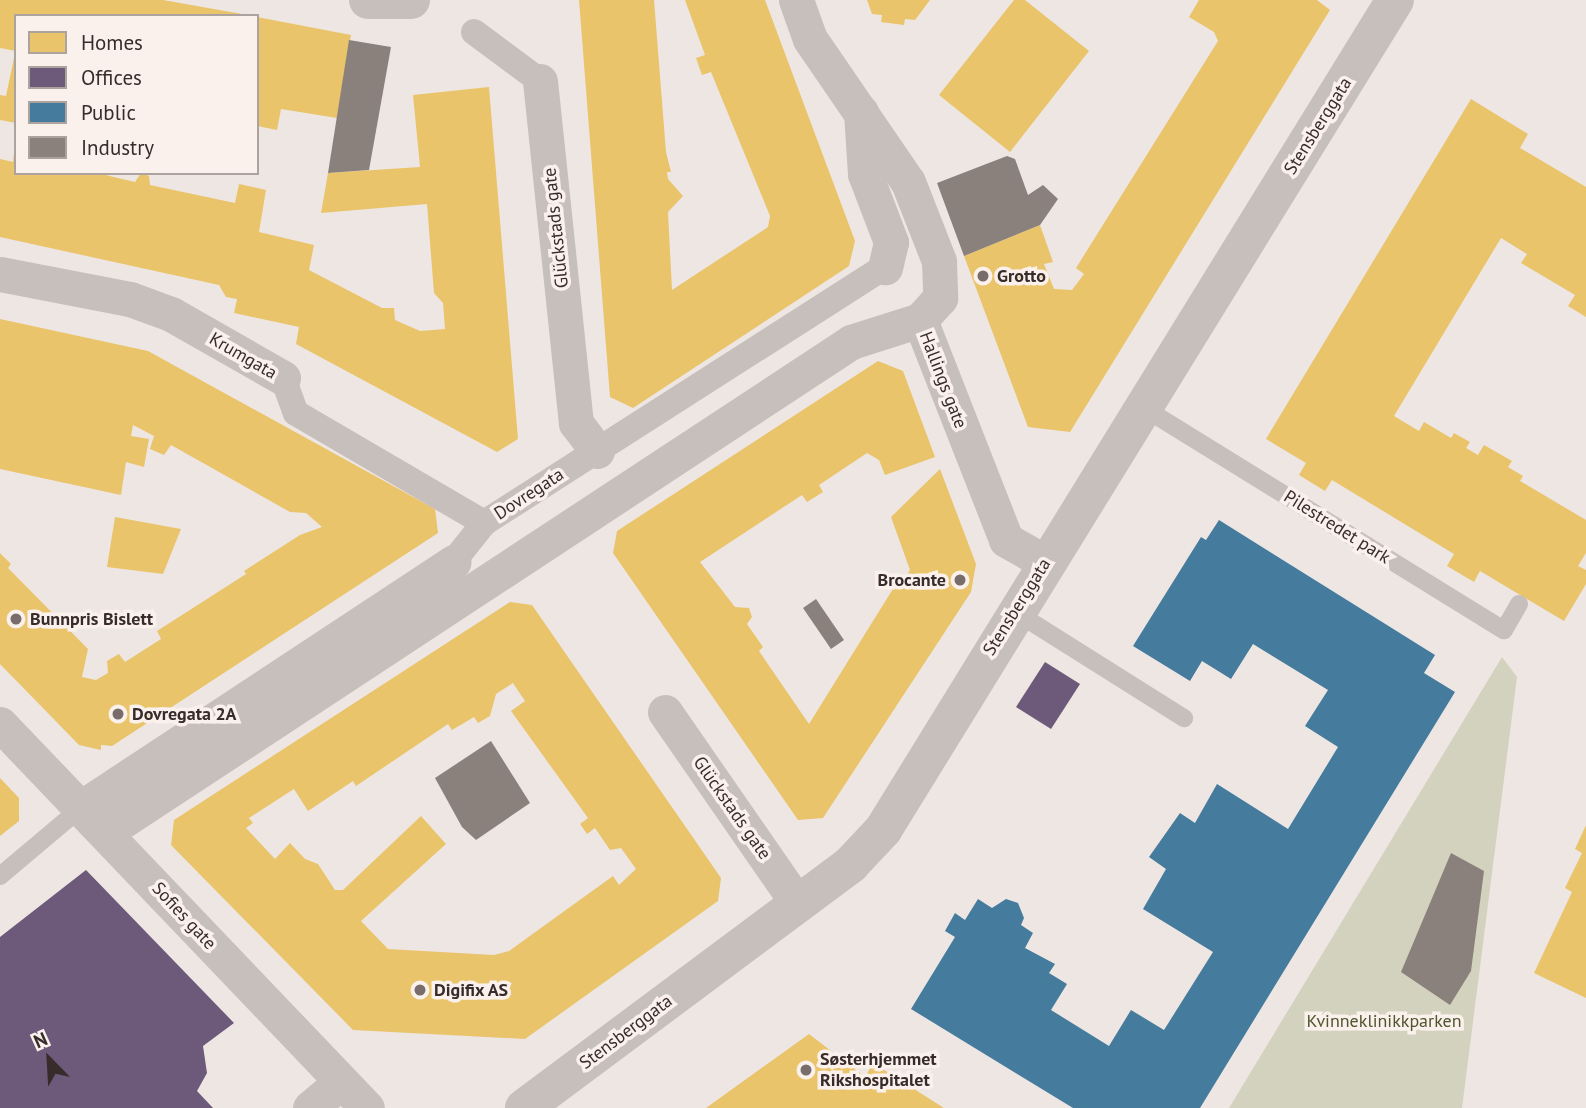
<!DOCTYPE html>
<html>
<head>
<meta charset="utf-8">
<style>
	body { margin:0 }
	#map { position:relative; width:1586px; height:1108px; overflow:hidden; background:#eee6e3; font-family:"PT Sans",sans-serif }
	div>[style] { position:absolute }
	.green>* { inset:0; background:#d3d2be }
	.homes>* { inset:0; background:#e9c46a }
	.offices>* { inset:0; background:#6d597a }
	.public>* { inset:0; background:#457b9d }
	.industry>* { inset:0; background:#8a817c }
	.service>* { height:18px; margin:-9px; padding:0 9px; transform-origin:9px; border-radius:9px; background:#c7bfbc }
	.pedestrian>* { height:26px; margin:-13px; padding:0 13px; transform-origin:13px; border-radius:13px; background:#c7bfbc }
	.minor>* { height:35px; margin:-17.5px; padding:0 17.5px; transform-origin:17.5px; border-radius:17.5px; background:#c7bfbc }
	.tertiary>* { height:38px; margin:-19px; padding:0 19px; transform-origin:19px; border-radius:19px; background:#c7bfbc }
	.dots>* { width:19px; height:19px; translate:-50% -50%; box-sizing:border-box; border:4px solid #faf0ec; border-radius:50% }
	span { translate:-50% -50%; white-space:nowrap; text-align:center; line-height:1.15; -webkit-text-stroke:7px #faf0ec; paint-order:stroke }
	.street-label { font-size:18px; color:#382c2a }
	.poi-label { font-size:18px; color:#382c2a; font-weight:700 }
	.left { translate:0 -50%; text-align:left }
	.right { translate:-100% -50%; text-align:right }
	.park-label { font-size:18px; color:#50562f }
	.legend { position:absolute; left:14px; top:14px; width:245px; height:161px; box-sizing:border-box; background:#faf0ec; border:2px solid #aca29e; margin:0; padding:9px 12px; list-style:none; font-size:21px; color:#382c2a }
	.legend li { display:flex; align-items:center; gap:14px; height:35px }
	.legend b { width:35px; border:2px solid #aca29e }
	.north { position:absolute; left:14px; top:1024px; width:70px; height:70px; -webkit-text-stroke:5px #faf0ec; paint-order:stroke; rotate:336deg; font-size:19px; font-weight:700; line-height:28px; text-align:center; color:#382c2a }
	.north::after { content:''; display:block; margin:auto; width:24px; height:32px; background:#382c2a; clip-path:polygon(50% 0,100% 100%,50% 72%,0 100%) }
</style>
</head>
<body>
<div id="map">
	<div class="green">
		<i style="clip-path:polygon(1502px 657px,1517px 677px,1462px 1108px,1229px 1108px)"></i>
	</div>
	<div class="homes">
		<i style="clip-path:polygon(0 0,163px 0,242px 14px,16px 16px,16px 51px,0 48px)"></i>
		<i style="clip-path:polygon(579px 0,654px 0,666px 152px,671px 172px,667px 172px,668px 179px,683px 196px,668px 212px,672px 290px,768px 227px,770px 216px,711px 72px,702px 75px,696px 58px,705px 55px,685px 0,765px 0,855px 241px,849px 266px,633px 408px,610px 397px)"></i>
		<i style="clip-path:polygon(867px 0,930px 0,915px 20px,905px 19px,904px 25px,881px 22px,882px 15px,872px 14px)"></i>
		<i style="clip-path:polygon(1014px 0,1025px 0,1089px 51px,1010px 152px,939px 95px)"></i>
		<i style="clip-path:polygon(1199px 0,1317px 0,1330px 10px,1070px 432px,1028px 427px,964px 256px,1040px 225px,1053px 262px,1044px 264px,1054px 289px,1072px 290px,1084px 274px,1076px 268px,1218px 41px,1214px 32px,1189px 17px)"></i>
		<i style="clip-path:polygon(257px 17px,351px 35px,337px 118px,281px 109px,277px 130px,257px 126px)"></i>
		<i style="clip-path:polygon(15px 53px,16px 53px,16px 123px,0 120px,0 95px,6px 96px)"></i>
		<i style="clip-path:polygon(489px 87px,518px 439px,497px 452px,296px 344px,299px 327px,234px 313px,237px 299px,226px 297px,219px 285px,0 237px,0 159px,13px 162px,14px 153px,16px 173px,97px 173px,135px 182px,141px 173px,149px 176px,150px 185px,235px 203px,239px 184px,266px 190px,259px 232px,314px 245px,309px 270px,382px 308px,394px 308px,395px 320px,420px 331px,445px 329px,443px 303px,434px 293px,427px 204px,321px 213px,328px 173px,420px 167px,413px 95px)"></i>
		<i style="clip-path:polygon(1471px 99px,1528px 134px,1520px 148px,1586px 187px,1586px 317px,1568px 306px,1575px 295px,1521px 263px,1527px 254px,1501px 238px,1394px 416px,1419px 431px,1424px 422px,1451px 438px,1454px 433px,1470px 442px,1466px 448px,1478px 455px,1484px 445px,1512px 461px,1508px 467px,1523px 476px,1520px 481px,1586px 520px,1586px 553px,1578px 566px,1586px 570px,1586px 584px,1564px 621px,1480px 571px,1474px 582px,1447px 566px,1454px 554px,1332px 480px,1325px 491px,1299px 475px,1306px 463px,1266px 439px)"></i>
		<i style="clip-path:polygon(0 319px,148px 351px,435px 509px,438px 533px,112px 746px,101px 745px,101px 750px,79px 745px,0 664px,0 553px,11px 564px,8px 568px,88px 649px,82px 677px,96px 680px,108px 673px,107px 661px,119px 654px,125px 662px,161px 639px,157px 631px,246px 574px,244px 571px,300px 535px,322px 527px,306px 513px,290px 512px,171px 445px,164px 455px,150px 449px,154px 436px,133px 425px,131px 436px,149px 439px,144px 467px,126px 462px,121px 495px,0 469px)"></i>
		<i style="clip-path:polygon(878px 361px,903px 371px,935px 457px,885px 475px,879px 460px,867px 453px,819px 485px,823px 492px,807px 502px,802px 495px,700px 562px,735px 607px,749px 608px,752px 617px,747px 624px,763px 647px,759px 651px,809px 724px,896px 584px,900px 585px,910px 570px,891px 517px,940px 469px,976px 564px,971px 592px,823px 818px,798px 820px,613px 553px,617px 531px)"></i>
		<i style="clip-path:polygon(115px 517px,181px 529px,163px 574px,107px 567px)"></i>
		<i style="clip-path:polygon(evenodd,510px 602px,532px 605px,721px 878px,718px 901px,525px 1039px,353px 1030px,171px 845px,174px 820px,510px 602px,513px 683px,525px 701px,511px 711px,588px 818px,580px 824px,587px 834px,595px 828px,610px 850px,621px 848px,636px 869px,619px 885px,613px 876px,509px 951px,494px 955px,388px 949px,361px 921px,446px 844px,421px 816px,343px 890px,335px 890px,318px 864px,305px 859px,290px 843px,275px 859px,246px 828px,253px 823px,249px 818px,294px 789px,308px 811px,353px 781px,356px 786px,448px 724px,452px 730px,474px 717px,478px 723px,490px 716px,496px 694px,513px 683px)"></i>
		<i style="clip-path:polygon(0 778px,19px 798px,19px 821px,0 836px)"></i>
		<i style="clip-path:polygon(1586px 825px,1586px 998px,1534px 973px,1572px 892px,1565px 888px,1582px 853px,1575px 849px)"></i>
		<i style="clip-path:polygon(809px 1034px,865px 1077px,873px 1063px,944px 1108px,706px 1108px)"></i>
	</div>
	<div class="offices">
		<i style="clip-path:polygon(1045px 662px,1080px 684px,1051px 729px,1016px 707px)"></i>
		<i style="clip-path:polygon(86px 870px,234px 1023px,203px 1046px,207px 1073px,197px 1091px,213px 1108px,0 1108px,0 937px)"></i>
	</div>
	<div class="public">
		<i style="clip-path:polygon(1219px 520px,1435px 655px,1424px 673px,1455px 692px,1200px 1108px,1073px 1108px,911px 1009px,955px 937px,945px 931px,955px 913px,965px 920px,978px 899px,992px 908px,1006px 899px,1018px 903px,1024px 918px,1021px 925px,1033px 933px,1025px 948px,1055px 964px,1049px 973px,1067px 984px,1051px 1010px,1109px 1046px,1131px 1010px,1164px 1030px,1213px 952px,1143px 909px,1166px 869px,1149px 857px,1180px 813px,1195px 823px,1217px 784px,1288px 829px,1338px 747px,1305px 726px,1328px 690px,1253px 644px,1231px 679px,1202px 661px,1190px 681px,1133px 646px,1201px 537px,1206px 540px)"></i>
	</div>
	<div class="industry">
		<i style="clip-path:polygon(349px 40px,391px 47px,369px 170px,328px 173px)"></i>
		<i style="clip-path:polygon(1007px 156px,1015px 159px,1028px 195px,1043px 185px,1058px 199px,1040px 225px,964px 256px,937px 183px)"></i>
		<i style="clip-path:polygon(816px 599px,844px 640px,831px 649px,803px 608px)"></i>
		<i style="clip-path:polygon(491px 741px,530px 803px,476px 840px,462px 827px,435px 778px)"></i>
		<i style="clip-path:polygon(1451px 853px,1484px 871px,1471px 971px,1450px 1005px,1401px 972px)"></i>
	</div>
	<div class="service">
		<i style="left:1144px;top:408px;width:423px;rotate:31.7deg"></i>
		<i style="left:1504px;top:630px;width:30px;rotate:-60deg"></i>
		<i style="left:1014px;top:611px;width:201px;rotate:32.2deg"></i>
		<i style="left:0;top:876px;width:107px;rotate:-40.1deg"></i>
	</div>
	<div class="pedestrian">
		<i style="left:474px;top:32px;width:82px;rotate:36.6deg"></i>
		<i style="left:283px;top:378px;width:37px;rotate:70deg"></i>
		<i style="left:296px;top:413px;width:218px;rotate:30.3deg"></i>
		<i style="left:453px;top:562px;width:50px;rotate:-51.5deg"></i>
		<i style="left:484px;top:523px;width:476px;rotate:-32.6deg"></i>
	</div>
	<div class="minor">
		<i style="left:796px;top:0;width:41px;rotate:70.3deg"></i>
		<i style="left:810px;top:39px;width:173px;rotate:55.6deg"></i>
		<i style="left:908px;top:182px;width:85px;rotate:68.6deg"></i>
		<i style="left:939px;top:261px;width:37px;rotate:88deg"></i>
		<i style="left:940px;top:298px;width:30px;rotate:132deg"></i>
		<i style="left:920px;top:320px;width:236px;rotate:68.6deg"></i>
		<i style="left:1006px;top:540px;width:45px;rotate:29.4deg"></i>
		<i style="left:540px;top:81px;width:344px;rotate:84deg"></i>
		<i style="left:576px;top:423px;width:35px;rotate:53deg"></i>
		<i style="left:861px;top:112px;width:62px;rotate:86.3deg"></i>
		<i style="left:865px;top:174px;width:73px;rotate:69.1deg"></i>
		<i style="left:891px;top:242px;width:26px;rotate:103deg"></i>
		<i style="left:0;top:274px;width:132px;rotate:10.9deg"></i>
		<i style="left:130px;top:299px;width:44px;rotate:20.1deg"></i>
		<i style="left:171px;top:314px;width:129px;rotate:29.7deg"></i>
		<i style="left:665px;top:712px;width:234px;rotate:55.3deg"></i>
		<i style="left:0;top:724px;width:531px;rotate:46.3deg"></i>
		<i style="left:82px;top:807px;width:445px;rotate:-33.4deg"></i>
		<i style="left:106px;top:832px;width:892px;rotate:-33.33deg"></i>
		<i style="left:851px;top:342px;width:72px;rotate:-17.7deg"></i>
		<i style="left:310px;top:1108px;width:39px;rotate:-40deg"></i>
	</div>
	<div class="tertiary">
		<i style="left:368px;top:0;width:43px"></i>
		<i style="left:524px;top:1108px;width:408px;rotate:-36.7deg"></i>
		<i style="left:851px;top:864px;width:47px;rotate:-46.7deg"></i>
		<i style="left:883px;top:830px;width:975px;rotate:-58.33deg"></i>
	</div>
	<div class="dots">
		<i style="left:983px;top:276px;background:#786d6b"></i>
		<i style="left:960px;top:580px;background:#786d6b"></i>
		<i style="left:16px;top:619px;background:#786d6b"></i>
		<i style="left:118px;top:714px;background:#786d6b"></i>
		<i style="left:420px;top:990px;background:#786d6b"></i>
		<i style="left:806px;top:1070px;background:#786d6b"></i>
	</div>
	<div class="street-label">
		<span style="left:1318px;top:126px;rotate:-58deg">Stensberggata</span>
		<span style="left:556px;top:228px;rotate:-96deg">Glückstads gate</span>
		<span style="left:243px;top:356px;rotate:30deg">Krumgata</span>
		<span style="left:943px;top:380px;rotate:69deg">Hallings gate</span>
		<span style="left:529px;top:494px;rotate:-33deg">Dovregata</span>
		<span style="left:1337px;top:527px;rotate:32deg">Pilestredet park</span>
		<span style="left:1017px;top:607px;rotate:-58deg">Stensberggata</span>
		<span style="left:732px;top:808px;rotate:55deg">Glückstads gate</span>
		<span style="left:184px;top:916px;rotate:47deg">Sofies gate</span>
		<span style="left:626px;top:1032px;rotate:-37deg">Stensberggata</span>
	</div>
	<div class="poi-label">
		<span class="left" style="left:997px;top:276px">Grotto</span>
		<span class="right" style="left:946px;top:580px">Brocante</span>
		<span class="left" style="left:30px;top:619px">Bunnpris Bislett</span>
		<span class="left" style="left:132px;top:714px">Dovregata 2A</span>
		<span class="left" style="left:434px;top:990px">Digifix AS</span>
		<span class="left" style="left:820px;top:1070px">Søsterhjemmet<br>Rikshospitalet</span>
	</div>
	<div class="park-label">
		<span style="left:1384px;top:1021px">Kvinneklinikkparken</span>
	</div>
	<ul class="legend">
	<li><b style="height:19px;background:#e9c46a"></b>Homes</li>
	<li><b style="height:19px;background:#6d597a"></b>Offices</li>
	<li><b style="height:19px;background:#457b9d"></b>Public</li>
	<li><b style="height:19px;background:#8a817c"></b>Industry</li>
	</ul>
	<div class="north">N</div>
</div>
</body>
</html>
